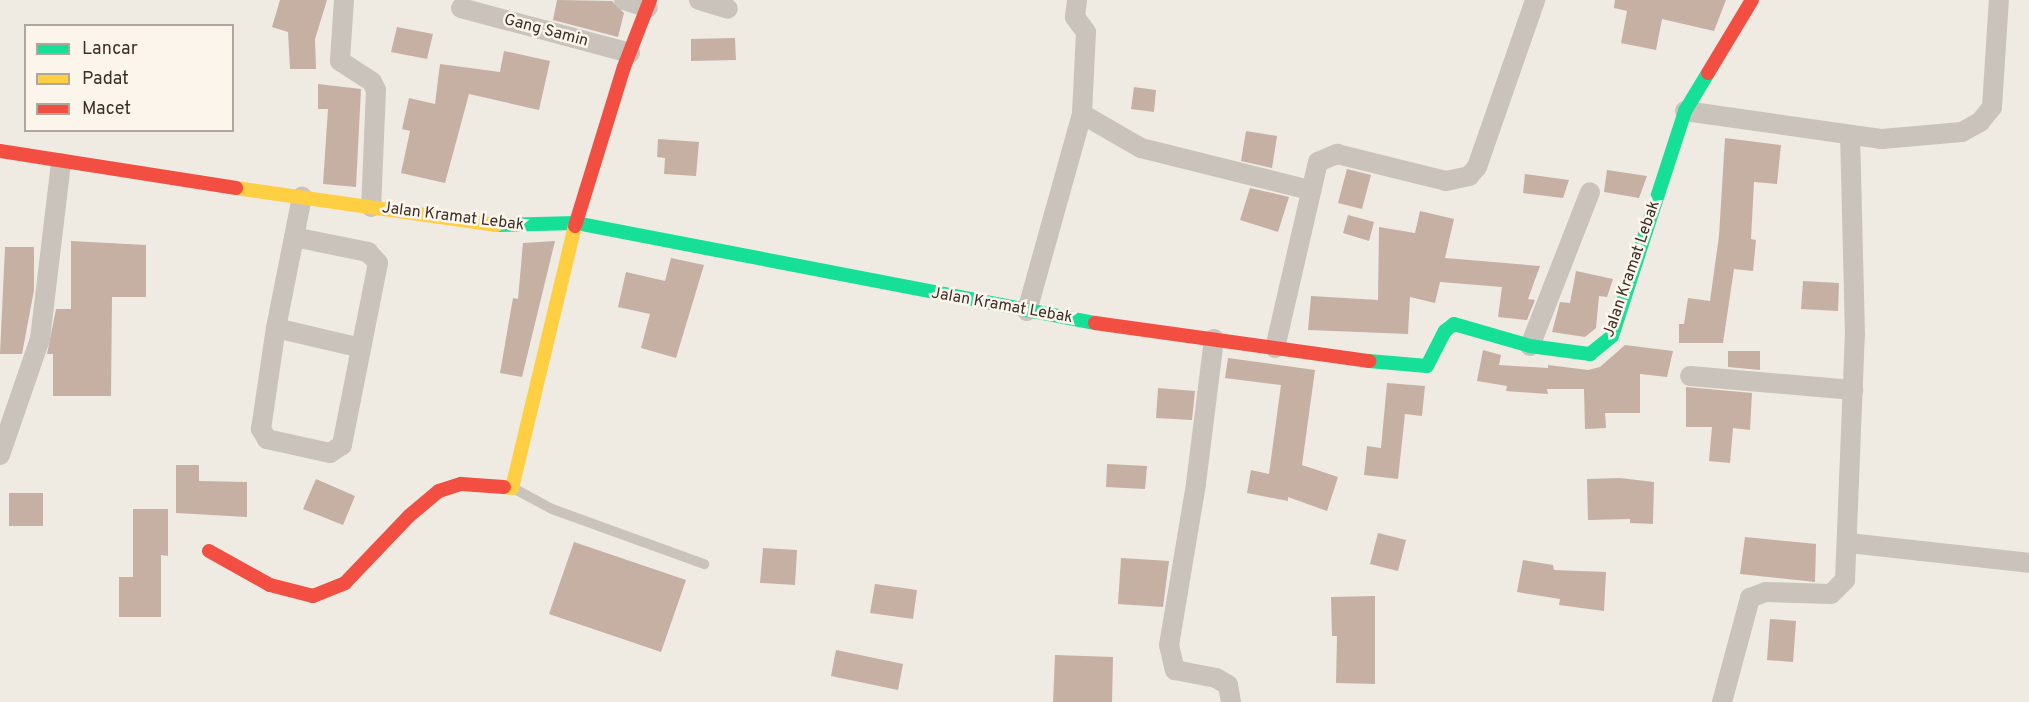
<!DOCTYPE html>
<html>
<head>
<meta charset="utf-8">
<style>
	body { margin:0 }
	#map { position:relative; width:2029px; height:702px; overflow:hidden; background:#efebe3; font-family:Overpass,sans-serif }
	div>[style] { position:absolute }
	.building>* { inset:0; background:#c5b0a3 }
	.lane>* { height:10px; margin:-5px; padding:0 5px; transform-origin:5px; border-radius:5px; background:#c9c3bb }
	.street>* { height:20px; margin:-10px; padding:0 10px; transform-origin:10px; border-radius:10px; background:#c9c3bb }
	.fast>* { height:14px; margin:-7px; padding:0 7px; transform-origin:7px; border-radius:7px; background:#16e098 }
	.slow>* { height:14px; margin:-7px; padding:0 7px; transform-origin:7px; border-radius:7px; background:#ffcf43 }
	.jam>* { height:14px; margin:-7px; padding:0 7px; transform-origin:7px; border-radius:7px; background:#f24e42 }
	span { translate:-50% -50%; white-space:nowrap; text-align:center; line-height:1.15; -webkit-text-stroke:5px #fcf5eb; paint-order:stroke }
	.street-label { font-size:16px; color:#3b3029 }
	.legend { position:absolute; left:24px; top:24px; width:210px; height:108px; box-sizing:border-box; background:#fcf5eb; border:2px solid #afa69d; margin:0; padding:8px 10px; list-style:none; font-size:18px; color:#3b3029 }
	.legend li { display:flex; align-items:center; gap:12px; height:30px }
	.legend b { width:30px; border:2px solid #afa69d }
</style>
</head>
<body>
<div id="map">
	<div class="building">
		<i style="clip-path:polygon(280px 0,327px 0,315px 39px,316px 69px,290px 69px,288px 32px,272px 27px)"></i>
		<i style="clip-path:polygon(557px 0,612px 1px,624px 13px,618px 37px,553px 20px)"></i>
		<i style="clip-path:polygon(1615px 0,1726px 0,1714px 31px,1662px 19px,1656px 50px,1621px 43px,1627px 11px,1614px 8px)"></i>
		<i style="clip-path:polygon(397px 27px,433px 34px,427px 59px,391px 52px)"></i>
		<i style="clip-path:polygon(735px 38px,736px 60px,691px 61px,691px 39px)"></i>
		<i style="clip-path:polygon(504px 51px,550px 61px,539px 110px,469px 94px,445px 183px,401px 173px,410px 131px,402px 129px,409px 98px,435px 104px,440px 64px,500px 72px)"></i>
		<i style="clip-path:polygon(318px 84px,361px 89px,356px 187px,323px 184px,328px 109px,318px 109px)"></i>
		<i style="clip-path:polygon(1134px 87px,1156px 90px,1154px 112px,1131px 109px)"></i>
		<i style="clip-path:polygon(1246px 131px,1277px 136px,1272px 168px,1241px 161px)"></i>
		<i style="clip-path:polygon(1725px 138px,1781px 145px,1777px 184px,1754px 182px,1751px 239px,1756px 240px,1753px 271px,1734px 269px,1723px 343px,1679px 343px,1679px 324px,1684px 324px,1688px 298px,1710px 301px,1719px 236px)"></i>
		<i style="clip-path:polygon(658px 139px,699px 142px,696px 176px,664px 174px,665px 158px,657px 157px)"></i>
		<i style="clip-path:polygon(1347px 169px,1371px 175px,1362px 209px,1338px 203px)"></i>
		<i style="clip-path:polygon(1607px 170px,1647px 176px,1639px 198px,1604px 192px)"></i>
		<i style="clip-path:polygon(1525px 174px,1569px 180px,1563px 198px,1523px 193px)"></i>
		<i style="clip-path:polygon(1250px 188px,1289px 197px,1278px 232px,1240px 220px)"></i>
		<i style="clip-path:polygon(1420px 211px,1454px 219px,1445px 258px,1540px 266px,1528px 299px,1535px 300px,1527px 320px,1498px 317px,1502px 287px,1440px 282px,1435px 303px,1410px 297px,1408px 334px,1308px 330px,1311px 296px,1378px 300px,1379px 227px,1415px 233px)"></i>
		<i style="clip-path:polygon(1348px 215px,1374px 222px,1369px 241px,1343px 233px)"></i>
		<i style="clip-path:polygon(71px 241px,146px 245px,146px 297px,112px 297px,111px 396px,53px 396px,53px 354px,47px 354px,56px 309px,71px 309px)"></i>
		<i style="clip-path:polygon(555px 241px,522px 377px,500px 373px,513px 298px,518px 299px,523px 243px)"></i>
		<i style="clip-path:polygon(5px 247px,34px 247px,34px 290px,22px 354px,0 354px)"></i>
		<i style="clip-path:polygon(671px 258px,704px 265px,676px 358px,641px 348px,650px 314px,618px 307px,626px 272px,665px 281px)"></i>
		<i style="clip-path:polygon(1576px 271px,1613px 279px,1607px 297px,1599px 296px,1596px 328px,1585px 337px,1552px 332px,1560px 302px,1570px 303px)"></i>
		<i style="clip-path:polygon(1803px 281px,1839px 283px,1838px 311px,1801px 309px)"></i>
		<i style="clip-path:polygon(1625px 345px,1673px 351px,1667px 377px,1640px 374px,1640px 413px,1605px 413px,1606px 428px,1585px 429px,1584px 389px,1547px 389px,1548px 394px,1506px 391px,1507px 386px,1477px 381px,1483px 350px,1501px 355px,1499px 365px,1548px 368px,1548px 365px,1588px 370px,1600px 367px)"></i>
		<i style="clip-path:polygon(1728px 351px,1760px 351px,1760px 370px,1728px 367px)"></i>
		<i style="clip-path:polygon(1228px 358px,1315px 370px,1302px 465px,1338px 477px,1327px 511px,1288px 497px,1288px 501px,1247px 493px,1251px 470px,1269px 474px,1281px 385px,1225px 378px)"></i>
		<i style="clip-path:polygon(1387px 383px,1425px 386px,1422px 416px,1405px 414px,1398px 479px,1364px 475px,1367px 446px,1381px 448px)"></i>
		<i style="clip-path:polygon(1686px 387px,1752px 393px,1750px 430px,1733px 428px,1730px 463px,1709px 461px,1712px 427px,1686px 427px)"></i>
		<i style="clip-path:polygon(1158px 388px,1195px 391px,1192px 420px,1156px 418px)"></i>
		<i style="clip-path:polygon(1107px 464px,1147px 466px,1145px 489px,1106px 487px)"></i>
		<i style="clip-path:polygon(176px 465px,199px 465px,199px 481px,247px 482px,247px 517px,176px 513px)"></i>
		<i style="clip-path:polygon(1620px 478px,1654px 482px,1653px 524px,1630px 523px,1630px 519px,1588px 520px,1587px 479px)"></i>
		<i style="clip-path:polygon(316px 479px,355px 496px,343px 525px,303px 509px)"></i>
		<i style="clip-path:polygon(9px 493px,43px 493px,43px 526px,9px 526px)"></i>
		<i style="clip-path:polygon(133px 509px,168px 509px,168px 556px,161px 555px,161px 617px,119px 617px,119px 577px,133px 577px)"></i>
		<i style="clip-path:polygon(1378px 533px,1406px 540px,1398px 571px,1370px 564px)"></i>
		<i style="clip-path:polygon(1745px 537px,1816px 544px,1815px 582px,1740px 574px)"></i>
		<i style="clip-path:polygon(574px 542px,686px 580px,661px 652px,549px 614px)"></i>
		<i style="clip-path:polygon(763px 548px,797px 550px,795px 585px,760px 583px)"></i>
		<i style="clip-path:polygon(1121px 558px,1169px 561px,1163px 607px,1118px 604px)"></i>
		<i style="clip-path:polygon(1523px 560px,1553px 565px,1554px 570px,1606px 572px,1604px 611px,1559px 605px,1560px 599px,1517px 592px)"></i>
		<i style="clip-path:polygon(875px 584px,917px 590px,913px 619px,870px 613px)"></i>
		<i style="clip-path:polygon(1375px 596px,1375px 684px,1336px 683px,1337px 636px,1332px 636px,1331px 597px)"></i>
		<i style="clip-path:polygon(1770px 619px,1796px 621px,1793px 662px,1767px 660px)"></i>
		<i style="clip-path:polygon(836px 650px,903px 664px,898px 690px,831px 676px)"></i>
		<i style="clip-path:polygon(1055px 655px,1113px 657px,1112px 702px,1053px 702px)"></i>
	</div>
	<div class="lane">
		<i style="left:513px;top:488px;width:44px;rotate:28.3deg"></i>
		<i style="left:552px;top:509px;width:162px;rotate:19.9deg"></i>
	</div>
	<div class="street">
		<i style="left:344px;top:0;width:61px;rotate:93.8deg"></i>
		<i style="left:340px;top:61px;width:38px;rotate:33deg"></i>
		<i style="left:372px;top:82px;width:9px;rotate:63deg"></i>
		<i style="left:376px;top:90px;width:117px;rotate:92.4deg"></i>
		<i style="left:624px;top:0;width:25px;rotate:18deg"></i>
		<i style="left:699px;top:0;width:30px;rotate:17deg"></i>
		<i style="left:1077px;top:0;width:17px;rotate:97deg"></i>
		<i style="left:1075px;top:17px;width:19px;rotate:54deg"></i>
		<i style="left:1086px;top:32px;width:82px;rotate:92.8deg"></i>
		<i style="left:1082px;top:114px;width:68px;rotate:30deg"></i>
		<i style="left:1141px;top:148px;width:173px;rotate:14deg"></i>
		<i style="left:461px;top:8px;width:175px;rotate:14.9deg"></i>
		<i style="left:1685px;top:111px;width:199px;rotate:8.1deg"></i>
		<i style="left:1882px;top:139px;width:80px;rotate:-5deg"></i>
		<i style="left:1962px;top:132px;width:21px;rotate:-29deg"></i>
		<i style="left:1980px;top:122px;width:19px;rotate:-51deg"></i>
		<i style="left:1992px;top:107px;width:107px;rotate:-86.3deg"></i>
		<i style="left:294px;top:237px;width:76px;rotate:11.5deg"></i>
		<i style="left:368px;top:252px;width:15px;rotate:48deg"></i>
		<i style="left:378px;top:263px;width:186px;rotate:101.2deg"></i>
		<i style="left:342px;top:445px;width:14px;rotate:146deg"></i>
		<i style="left:330px;top:453px;width:65px;rotate:-167.5deg"></i>
		<i style="left:267px;top:439px;width:12px;rotate:-121deg"></i>
		<i style="left:261px;top:429px;width:102px;rotate:-81.6deg"></i>
		<i style="left:276px;top:328px;width:134px;rotate:-78.8deg"></i>
		<i style="left:1027px;top:311px;width:205px;rotate:-74.4deg"></i>
		<i style="left:276px;top:328px;width:87px;rotate:13.2deg"></i>
		<i style="left:1214px;top:339px;width:146px;rotate:97.1deg"></i>
		<i style="left:1196px;top:484px;width:163px;rotate:99.5deg"></i>
		<i style="left:1169px;top:645px;width:26px;rotate:77deg"></i>
		<i style="left:1175px;top:670px;width:42px;rotate:11deg"></i>
		<i style="left:1216px;top:678px;width:14px;rotate:30deg"></i>
		<i style="left:1228px;top:685px;width:17px;rotate:80deg"></i>
		<i style="left:1530px;top:346px;width:165px;rotate:-68.7deg"></i>
		<i style="left:1275px;top:348px;width:191px;rotate:-77deg"></i>
		<i style="left:1318px;top:162px;width:21px;rotate:-23deg"></i>
		<i style="left:1337px;top:154px;width:112px;rotate:13.9deg"></i>
		<i style="left:1446px;top:181px;width:24px;rotate:-12deg"></i>
		<i style="left:1469px;top:176px;width:12px;rotate:-48deg"></i>
		<i style="left:1477px;top:167px;width:177px;rotate:-70.8deg"></i>
		<i style="left:1690px;top:376px;width:164px;rotate:4.9deg"></i>
		<i style="left:0;top:455px;width:123px;rotate:-71deg"></i>
		<i style="left:40px;top:339px;width:177px;rotate:-83.2deg"></i>
		<i style="left:1849px;top:543px;width:181px;rotate:6.3deg"></i>
		<i style="left:1722px;top:702px;width:108px;rotate:-74.9deg"></i>
		<i style="left:1750px;top:598px;width:17px;rotate:-21deg"></i>
		<i style="left:1766px;top:592px;width:65px;rotate:1.8deg"></i>
		<i style="left:1831px;top:594px;width:20px;rotate:-45deg"></i>
		<i style="left:1845px;top:580px;width:244px;rotate:-87.7deg"></i>
		<i style="left:1855px;top:336px;width:201px;rotate:-91.4deg"></i>
	</div>
	<div class="fast">
		<i style="left:496px;top:225px;width:80px;rotate:-1.4deg"></i>
		<i style="left:576px;top:223px;width:529px;rotate:10.91deg"></i>
		<i style="left:1369px;top:361px;width:58px;rotate:4.9deg"></i>
		<i style="left:1427px;top:366px;width:39px;rotate:-63deg"></i>
		<i style="left:1445px;top:331px;width:11px;rotate:-38deg"></i>
		<i style="left:1454px;top:324px;width:79px;rotate:16.1deg"></i>
		<i style="left:1530px;top:346px;width:61px;rotate:7.6deg"></i>
		<i style="left:1590px;top:354px;width:28px;rotate:-39deg"></i>
		<i style="left:1612px;top:336px;width:237px;rotate:-72deg"></i>
		<i style="left:1685px;top:111px;width:44px;rotate:-58.8deg"></i>
	</div>
	<div class="slow">
		<i style="left:236px;top:188px;width:263px;rotate:8.1deg"></i>
		<i style="left:504px;top:487px;width:8px;rotate:7deg"></i>
		<i style="left:512px;top:488px;width:269px;rotate:-76.5deg"></i>
	</div>
	<div class="jam">
		<i style="left:1708px;top:73px;width:85px;rotate:-58.9deg"></i>
		<i style="left:0;top:151px;width:239px;rotate:8.9deg"></i>
		<i style="left:575px;top:226px;width:166px;rotate:-72.9deg"></i>
		<i style="left:624px;top:67px;width:72px;rotate:-68.8deg"></i>
		<i style="left:1095px;top:323px;width:277px;rotate:7.9deg"></i>
		<i style="left:209px;top:551px;width:70px;rotate:29.1deg"></i>
		<i style="left:270px;top:585px;width:44px;rotate:14.3deg"></i>
		<i style="left:313px;top:596px;width:35px;rotate:-22deg"></i>
		<i style="left:345px;top:583px;width:93px;rotate:-46.3deg"></i>
		<i style="left:409px;top:516px;width:39px;rotate:-40deg"></i>
		<i style="left:439px;top:491px;width:23px;rotate:-18deg"></i>
		<i style="left:461px;top:484px;width:43px;rotate:4deg"></i>
	</div>
	<div class="street-label">
		<span style="left:546px;top:31px;rotate:15deg">Gang Samin</span>
		<span style="left:453px;top:217px;rotate:7deg">Jalan Kramat Lebak</span>
		<span style="left:1632px;top:269px;rotate:-71deg">Jalan Kramat Lebak</span>
		<span style="left:1002px;top:306px;rotate:10deg">Jalan Kramat Lebak</span>
	</div>
	<ul class="legend">
	<li><b style="height:8px;background:#16e098"></b>Lancar</li>
	<li><b style="height:8px;background:#ffcf43"></b>Padat</li>
	<li><b style="height:8px;background:#f24e42"></b>Macet</li>
	</ul>
</div>
</body>
</html>
